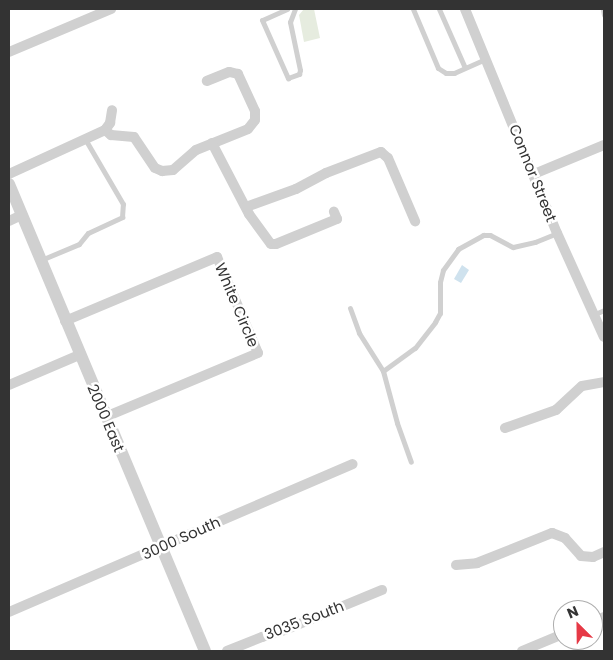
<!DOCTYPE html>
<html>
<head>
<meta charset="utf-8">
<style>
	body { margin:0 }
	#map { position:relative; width:613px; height:660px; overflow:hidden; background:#fff; font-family:Poppins,sans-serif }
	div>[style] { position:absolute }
	.green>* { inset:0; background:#e6ecdf }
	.water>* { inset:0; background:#cfe2ee }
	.service>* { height:5px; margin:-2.5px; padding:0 2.5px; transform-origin:2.5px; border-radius:2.5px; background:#d0d0d0 }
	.minor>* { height:10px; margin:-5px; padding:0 5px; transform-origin:5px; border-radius:5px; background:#d0d0d0 }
	.tertiary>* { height:12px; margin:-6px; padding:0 6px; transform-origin:6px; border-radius:6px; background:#d0d0d0 }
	span { translate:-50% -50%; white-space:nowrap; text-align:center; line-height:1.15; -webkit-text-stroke:5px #fff; paint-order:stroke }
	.street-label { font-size:15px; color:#333 }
	.frame { position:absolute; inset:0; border:10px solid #333; pointer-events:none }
	.north { position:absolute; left:553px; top:600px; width:50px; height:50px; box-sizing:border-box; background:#fff; border:1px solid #adadad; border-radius:50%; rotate:337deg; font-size:14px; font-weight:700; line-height:20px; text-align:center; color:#333 }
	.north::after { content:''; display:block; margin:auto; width:18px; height:22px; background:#e63946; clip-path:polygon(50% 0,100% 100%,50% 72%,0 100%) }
</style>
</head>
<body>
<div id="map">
	<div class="green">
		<i style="clip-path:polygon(304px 9px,314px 9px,320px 38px,304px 42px,299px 15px)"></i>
	</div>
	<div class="water">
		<i style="clip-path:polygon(462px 265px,469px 270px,461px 283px,454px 279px)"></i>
	</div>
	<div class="service">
		<i style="left:287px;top:9px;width:27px;rotate:156deg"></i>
		<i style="left:262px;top:20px;width:64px;rotate:65.9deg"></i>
		<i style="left:288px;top:78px;width:12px;rotate:-20deg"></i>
		<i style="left:299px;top:74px;width:4px;rotate:-76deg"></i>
		<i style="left:300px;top:70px;width:49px;rotate:-101.8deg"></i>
		<i style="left:290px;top:22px;width:14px;rotate:-69deg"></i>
		<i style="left:413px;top:9px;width:64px;rotate:67deg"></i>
		<i style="left:438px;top:68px;width:9px;rotate:32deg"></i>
		<i style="left:446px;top:73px;width:8px"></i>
		<i style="left:454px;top:73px;width:35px;rotate:-24deg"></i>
		<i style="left:439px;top:9px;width:64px;rotate:66.2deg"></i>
		<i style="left:603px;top:9px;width:6px;rotate:81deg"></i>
		<i style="left:41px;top:260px;width:41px;rotate:-22.8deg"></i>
		<i style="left:79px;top:244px;width:14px;rotate:-51deg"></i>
		<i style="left:88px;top:233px;width:38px;rotate:-25deg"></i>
		<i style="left:122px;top:217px;width:13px;rotate:-86deg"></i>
		<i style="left:123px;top:204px;width:75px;rotate:-120.3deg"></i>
		<i style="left:350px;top:308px;width:27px;rotate:70deg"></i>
		<i style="left:359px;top:333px;width:45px;rotate:57.7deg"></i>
		<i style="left:383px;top:371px;width:54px;rotate:74.9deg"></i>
		<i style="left:397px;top:423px;width:41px;rotate:70.3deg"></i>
		<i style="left:595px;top:314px;width:10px;rotate:-24deg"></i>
		<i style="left:383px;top:371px;width:39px;rotate:-36deg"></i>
		<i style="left:415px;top:348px;width:33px;rotate:-52deg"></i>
		<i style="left:435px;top:322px;width:10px;rotate:-61deg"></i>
		<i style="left:440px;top:313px;width:31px;rotate:-90deg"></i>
		<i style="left:440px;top:282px;width:12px;rotate:-76deg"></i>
		<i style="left:443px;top:270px;width:26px;rotate:-54deg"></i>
		<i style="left:458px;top:249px;width:29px;rotate:-29deg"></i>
		<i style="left:483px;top:235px;width:7px"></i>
		<i style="left:490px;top:235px;width:26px;rotate:28deg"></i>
		<i style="left:513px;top:247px;width:23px;rotate:-13deg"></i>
		<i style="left:535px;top:242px;width:24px;rotate:-22deg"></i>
	</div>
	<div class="minor">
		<i style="left:465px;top:9px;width:242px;rotate:67.7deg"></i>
		<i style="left:557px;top:233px;width:114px;rotate:65.7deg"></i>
		<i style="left:9px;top:52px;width:111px;rotate:-22.9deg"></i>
		<i style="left:105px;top:130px;width:8px;rotate:40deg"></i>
		<i style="left:111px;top:135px;width:23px;rotate:5deg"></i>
		<i style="left:134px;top:137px;width:37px;rotate:56deg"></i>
		<i style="left:155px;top:168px;width:8px;rotate:23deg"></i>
		<i style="left:162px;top:171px;width:11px;rotate:-5deg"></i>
		<i style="left:173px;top:170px;width:30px;rotate:-41deg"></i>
		<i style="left:196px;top:150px;width:56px;rotate:-22deg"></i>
		<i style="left:248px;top:129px;width:11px;rotate:-52deg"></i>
		<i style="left:255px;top:120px;width:9px;rotate:-90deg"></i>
		<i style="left:255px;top:111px;width:41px;rotate:-114.7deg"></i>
		<i style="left:238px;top:74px;width:9px;rotate:-167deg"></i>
		<i style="left:229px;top:72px;width:24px;rotate:158deg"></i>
		<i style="left:212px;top:143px;width:80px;rotate:62.5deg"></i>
		<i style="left:249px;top:214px;width:37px;rotate:54deg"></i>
		<i style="left:271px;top:244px;width:5px"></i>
		<i style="left:276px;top:244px;width:66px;rotate:-22.3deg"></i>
		<i style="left:337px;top:219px;width:8px;rotate:-113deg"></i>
		<i style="left:9px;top:174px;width:106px;rotate:-24.6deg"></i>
		<i style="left:105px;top:130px;width:9px;rotate:-54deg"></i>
		<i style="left:110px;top:123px;width:13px;rotate:-81deg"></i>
		<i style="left:534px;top:174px;width:76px;rotate:-22.5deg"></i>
		<i style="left:246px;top:207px;width:53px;rotate:-19.8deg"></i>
		<i style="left:296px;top:189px;width:34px;rotate:-28deg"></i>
		<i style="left:326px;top:173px;width:59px;rotate:-20.9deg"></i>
		<i style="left:381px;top:152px;width:9px;rotate:41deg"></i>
		<i style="left:388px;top:158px;width:69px;rotate:66.8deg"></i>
		<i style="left:9px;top:221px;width:14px;rotate:-25deg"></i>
		<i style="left:65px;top:321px;width:165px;rotate:-22.8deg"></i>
		<i style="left:217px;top:257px;width:104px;rotate:66.9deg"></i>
		<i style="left:258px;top:353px;width:166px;rotate:157.3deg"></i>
		<i style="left:9px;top:385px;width:76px;rotate:-23.2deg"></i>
		<i style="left:505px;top:428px;width:54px;rotate:-19.4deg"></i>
		<i style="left:556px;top:410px;width:35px;rotate:-43deg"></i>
		<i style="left:582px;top:386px;width:22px;rotate:-10deg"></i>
		<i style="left:456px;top:565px;width:21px;rotate:-5deg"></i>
		<i style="left:477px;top:563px;width:81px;rotate:-21.8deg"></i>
		<i style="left:552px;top:533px;width:14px;rotate:21deg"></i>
		<i style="left:565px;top:538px;width:24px;rotate:48deg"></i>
		<i style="left:581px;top:556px;width:12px;rotate:5deg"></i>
		<i style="left:593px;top:557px;width:12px;rotate:-24deg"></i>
		<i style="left:9px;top:612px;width:374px;rotate:-23.3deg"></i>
		<i style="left:593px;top:622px;width:12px;rotate:-24deg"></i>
		<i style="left:227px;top:651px;width:38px;rotate:-22deg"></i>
		<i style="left:262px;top:637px;width:24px;rotate:-17deg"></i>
		<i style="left:285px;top:630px;width:105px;rotate:-22.4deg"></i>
		<i style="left:522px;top:651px;width:44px;rotate:-22.5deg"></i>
	</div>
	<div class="tertiary">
		<i style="left:9px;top:184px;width:506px;rotate:67.23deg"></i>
	</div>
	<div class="street-label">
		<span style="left:533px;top:173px;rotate:68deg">Connor Street</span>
		<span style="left:237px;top:305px;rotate:67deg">White Circle</span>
		<span style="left:106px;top:418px;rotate:67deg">2000 East</span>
		<span style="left:181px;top:538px;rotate:-24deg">3000 South</span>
		<span style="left:304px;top:620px;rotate:-21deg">3035 South</span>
	</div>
	<div class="frame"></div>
	<div class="north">N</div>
</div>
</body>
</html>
